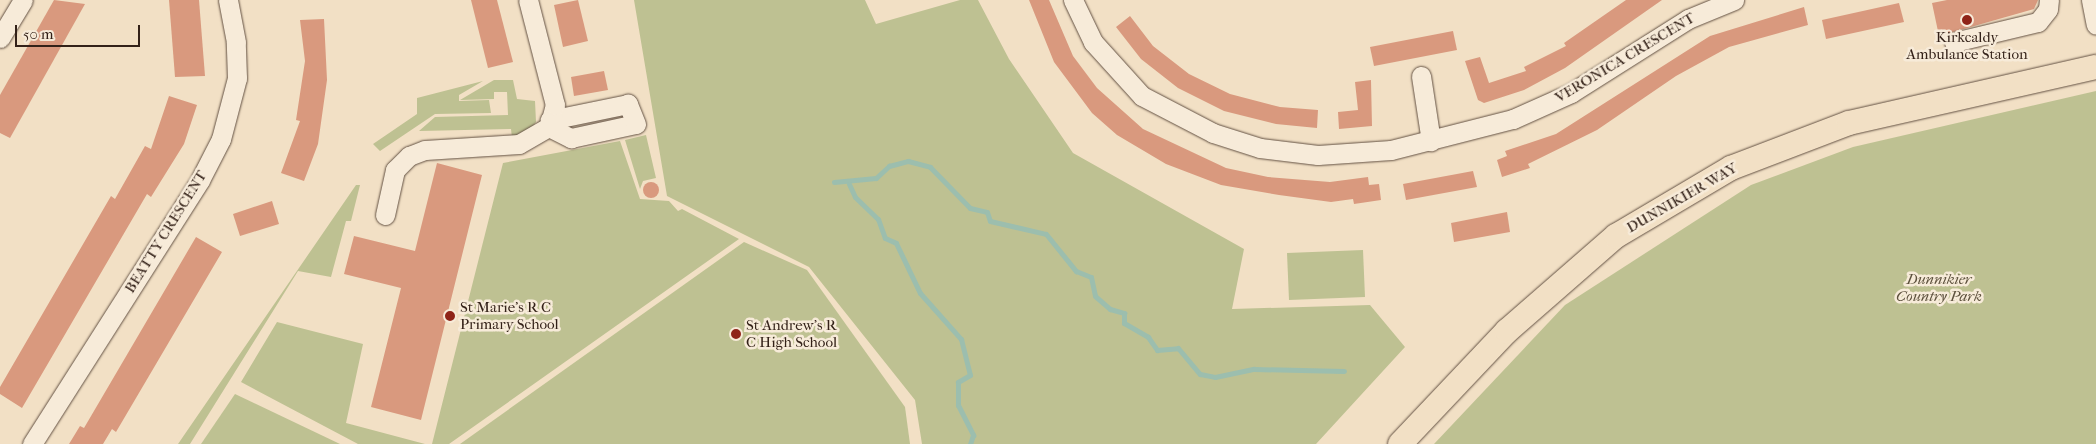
<!DOCTYPE html>
<html>
<head>
<meta charset="utf-8">
<style>
	body { margin:0 }
	#map { position:relative; width:2096px; height:444px; overflow:hidden; background:#f2e0c5; font-family:"IM FELL French Canon",serif }
	div>[style] { position:absolute }
	.green>* { inset:0; background:#bec192 }
	.stream>* { height:5px; margin:-2.5px; padding:0 2.5px; transform-origin:2.5px; border-radius:2.5px; background:#9cbeae }
	.building>* { inset:0; background:#d9997e }
	.round { border-radius:50% }
	.roads { filter:drop-shadow(0 0 1px #635143) drop-shadow(0 0 1px #635143) }
	.minor>* { height:19px; margin:-9.5px; padding:0 9.5px; transform-origin:9.5px; border-radius:9.5px; background:#f7ebd9 }
	.major>* { height:24px; margin:-12px; padding:0 12px; transform-origin:12px; border-radius:12px; background:#f2e0c5 }
	.dots>* { width:14px; height:14px; translate:-50% -50%; box-sizing:border-box; border:2px solid #f7ebd9; border-radius:50% }
	span { translate:-50% -50%; white-space:nowrap; text-align:center; line-height:1.15; -webkit-text-stroke:5px #f7ebd9; paint-order:stroke }
	.poi-label { font-size:15px; color:#332118 }
	.left { translate:0 -50%; text-align:left }
	.street-label { font-size:15px; color:#332118 }
	.park-label { font-size:15px; color:#5d513d; font-style:italic }
	.scale { position:absolute; left:15px; top:25px; width:125px; height:22px; box-sizing:border-box; border:2px solid #332118; border-top:0; padding-left:6px; font-size:15px; line-height:18px; white-space:nowrap; color:#332118; -webkit-text-stroke:4px #f7ebd9; paint-order:stroke }
</style>
</head>
<body>
<div id="map">
	<div class="green">
		<i style="clip-path:polygon(634px 0,865px 0,876px 24px,960px 0,978px 0,1009px 59px,1073px 153px,1244px 249px,1232px 309px,1370px 305px,1405px 347px,1316px 444px,922px 444px,915px 400px,809px 267px,667px 196px)"></i>
		<i style="clip-path:polygon(494px 80px,513px 80px,517px 99px,535px 101px,536px 122px,529px 131px,512px 138px,511px 129px,419px 131px,435px 117px,508px 115px,507px 92px,494px 92px,494px 99px,460px 100px)"></i>
		<i style="clip-path:polygon(483px 81px,459px 95px,459px 101px,489px 100px,491px 113px,435px 114px,380px 151px,373px 144px,417px 114px,417px 98px)"></i>
		<i style="clip-path:polygon(2096px 91px,2096px 444px,1434px 444px,1565px 305px,1751px 185px,1853px 147px)"></i>
		<i style="clip-path:polygon(646px 135px,656px 178px,643px 181px,640px 189px,625px 140px)"></i>
		<i style="clip-path:polygon(620px 141px,640px 199px,669px 201px,678px 211px,682px 209px,739px 239px,449px 444px,432px 444px,503px 163px)"></i>
		<i style="clip-path:polygon(356px 185px,360px 185px,351px 221px,346px 221px,331px 277px,298px 271px,190px 444px,178px 444px)"></i>
		<i style="clip-path:polygon(744px 242px,807px 270px,905px 407px,910px 444px,460px 444px)"></i>
		<i style="clip-path:polygon(1363px 250px,1365px 297px,1289px 300px,1287px 253px)"></i>
		<i style="clip-path:polygon(277px 322px,363px 344px,346px 423px,425px 444px,358px 444px,241px 382px)"></i>
		<i style="clip-path:polygon(235px 394px,340px 444px,201px 444px)"></i>
	</div>
	<div class="stream">
		<i style="left:834px;top:182px;width:42px;rotate:-5.4deg"></i>
		<i style="left:876px;top:178px;width:18px;rotate:-43deg"></i>
		<i style="left:889px;top:166px;width:20px;rotate:-15deg"></i>
		<i style="left:908px;top:161px;width:23px;rotate:15deg"></i>
		<i style="left:930px;top:167px;width:57px;rotate:45.7deg"></i>
		<i style="left:970px;top:208px;width:17px;rotate:13deg"></i>
		<i style="left:987px;top:212px;width:9px;rotate:72deg"></i>
		<i style="left:990px;top:221px;width:57px;rotate:13.1deg"></i>
		<i style="left:1046px;top:234px;width:48px;rotate:51deg"></i>
		<i style="left:1076px;top:271px;width:16px;rotate:22deg"></i>
		<i style="left:1091px;top:277px;width:19px;rotate:78deg"></i>
		<i style="left:1095px;top:296px;width:20px;rotate:41deg"></i>
		<i style="left:1110px;top:309px;width:15px;rotate:16deg"></i>
		<i style="left:1124px;top:313px;width:10px;rotate:90deg"></i>
		<i style="left:1124px;top:323px;width:28px;rotate:30deg"></i>
		<i style="left:1148px;top:337px;width:16px;rotate:55deg"></i>
		<i style="left:1157px;top:350px;width:21px;rotate:-5deg"></i>
		<i style="left:1178px;top:348px;width:34px;rotate:50deg"></i>
		<i style="left:1200px;top:374px;width:15px;rotate:11deg"></i>
		<i style="left:1215px;top:377px;width:40px;rotate:-12deg"></i>
		<i style="left:1254px;top:369px;width:90px;rotate:1.3deg"></i>
		<i style="left:849px;top:184px;width:14px;rotate:65deg"></i>
		<i style="left:855px;top:197px;width:32px;rotate:44deg"></i>
		<i style="left:878px;top:219px;width:20px;rotate:70deg"></i>
		<i style="left:885px;top:238px;width:12px;rotate:24deg"></i>
		<i style="left:896px;top:243px;width:55px;rotate:64.4deg"></i>
		<i style="left:920px;top:293px;width:62px;rotate:48.3deg"></i>
		<i style="left:961px;top:339px;width:37px;rotate:76deg"></i>
		<i style="left:970px;top:375px;width:14px;rotate:150deg"></i>
		<i style="left:958px;top:382px;width:23px;rotate:90deg"></i>
		<i style="left:958px;top:405px;width:34px;rotate:63deg"></i>
		<i style="left:973px;top:435px;width:9px;rotate:108deg"></i>
	</div>
	<div class="building">
		<i style="clip-path:polygon(54px 0,85px 4px,10px 138px,0 133px,0 95px)"></i>
		<i style="clip-path:polygon(169px 0,199px 0,205px 76px,175px 77px)"></i>
		<i style="clip-path:polygon(471px 0,497px 0,513px 62px,488px 68px)"></i>
		<i style="clip-path:polygon(578px 0,588px 41px,563px 47px,554px 5px)"></i>
		<i style="clip-path:polygon(1029px 0,1049px 0,1073px 56px,1097px 88px,1143px 129px,1226px 168px,1268px 177px,1330px 182px,1368px 177px,1369px 185px,1379px 184px,1381px 200px,1354px 204px,1353px 199px,1331px 202px,1279px 195px,1221px 185px,1166px 164px,1117px 135px,1092px 113px,1054px 62px)"></i>
		<i style="clip-path:polygon(1626px 0,1662px 0,1565px 68px,1524px 90px,1484px 103px,1478px 100px,1465px 61px,1480px 57px,1489px 83px,1526px 71px,1524px 67px,1566px 46px,1564px 43px)"></i>
		<i style="clip-path:polygon(1947px 0,2038px 0,2034px 9px,1939px 36px,1932px 3px)"></i>
		<i style="clip-path:polygon(1899px 3px,1904px 22px,1826px 39px,1822px 20px)"></i>
		<i style="clip-path:polygon(1804px 7px,1808px 25px,1729px 47px,1676px 76px,1597px 130px,1528px 164px,1530px 168px,1502px 177px,1497px 160px,1507px 156px,1505px 151px,1556px 134px,1710px 36px)"></i>
		<i style="clip-path:polygon(1130px 16px,1153px 46px,1189px 74px,1230px 94px,1280px 107px,1318px 110px,1317px 128px,1276px 124px,1224px 111px,1178px 88px,1141px 59px,1116px 27px)"></i>
		<i style="clip-path:polygon(324px 19px,327px 80px,318px 144px,304px 181px,281px 173px,300px 121px,296px 120px,305px 61px,300px 20px)"></i>
		<i style="clip-path:polygon(1453px 31px,1457px 50px,1374px 66px,1370px 47px)"></i>
		<i style="clip-path:polygon(604px 71px,608px 90px,574px 96px,571px 77px)"></i>
		<i style="clip-path:polygon(1371px 80px,1372px 126px,1339px 129px,1338px 112px,1358px 110px,1355px 82px)"></i>
		<i style="clip-path:polygon(169px 96px,197px 105px,184px 144px,151px 197px,147px 194px,22px 408px,0 394px,0 387px,111px 196px,115px 199px,145px 146px,151px 149px)"></i>
		<i style="clip-path:polygon(437px 163px,482px 175px,421px 420px,371px 407px,401px 288px,344px 274px,354px 236px,415px 251px)"></i>
		<i style="clip-path:polygon(1473px 171px,1477px 187px,1406px 200px,1403px 184px)"></i>
		<i class="round" style="left:643px;top:182px;width:16px;height:16px"></i>
		<i style="clip-path:polygon(272px 201px,279px 224px,240px 236px,233px 214px)"></i>
		<i style="clip-path:polygon(1507px 212px,1510px 232px,1454px 242px,1451px 223px)"></i>
		<i style="clip-path:polygon(196px 237px,222px 252px,116px 432px,112px 429px,103px 444px,69px 444px,80px 426px,84px 428px)"></i>
	</div>
	<div class="roads">
		<div class="minor">
			<i style="left:1073px;top:0;width:47px;rotate:64.5deg"></i>
			<i style="left:1093px;top:42px;width:73px;rotate:47.8deg"></i>
			<i style="left:1142px;top:96px;width:80px;rotate:27.5deg"></i>
			<i style="left:1213px;top:133px;width:49px;rotate:17.7deg"></i>
			<i style="left:1260px;top:148px;width:58px;rotate:6.9deg"></i>
			<i style="left:1318px;top:155px;width:73px;rotate:-3.9deg"></i>
			<i style="left:1391px;top:150px;width:126px;rotate:-14.3deg"></i>
			<i style="left:1513px;top:119px;width:64px;rotate:-24.1deg"></i>
			<i style="left:1571px;top:93px;width:138px;rotate:-32.3deg"></i>
			<i style="left:1688px;top:19px;width:50px;rotate:-22.4deg"></i>
			<i style="left:2091px;top:0;width:25px;rotate:79deg"></i>
			<i style="left:0;top:38px;width:44px;rotate:-58.8deg"></i>
			<i style="left:1954px;top:42px;width:86px;rotate:-13.4deg"></i>
			<i style="left:2038px;top:22px;width:16px;rotate:-52deg"></i>
			<i style="left:2048px;top:9px;width:9px;rotate:-84deg"></i>
			<i style="left:1421px;top:76px;width:66px;rotate:81.3deg"></i>
			<i style="left:549px;top:127px;width:25px;rotate:27deg"></i>
			<i style="left:571px;top:138px;width:66px;rotate:-12.2deg"></i>
			<i style="left:636px;top:124px;width:22px;rotate:-112deg"></i>
			<i style="left:628px;top:104px;width:80px;rotate:168.4deg"></i>
			<i style="left:385px;top:215px;width:46px;rotate:-77.5deg"></i>
			<i style="left:395px;top:170px;width:20px;rotate:-45deg"></i>
			<i style="left:409px;top:156px;width:17px;rotate:-21deg"></i>
			<i style="left:425px;top:150px;width:94px;rotate:-3.7deg"></i>
			<i style="left:519px;top:144px;width:34px;rotate:-30deg"></i>
			<i style="left:549px;top:127px;width:23px;rotate:-75deg"></i>
			<i style="left:555px;top:105px;width:108px;rotate:-104.4deg"></i>
			<i style="left:32px;top:444px;width:313px;rotate:-57.5deg"></i>
			<i style="left:200px;top:180px;width:46px;rotate:-62.9deg"></i>
			<i style="left:221px;top:139px;width:63px;rotate:-75.3deg"></i>
			<i style="left:237px;top:78px;width:36px;rotate:-92deg"></i>
			<i style="left:236px;top:42px;width:43px;rotate:-100.8deg"></i>
		</div>
		<div class="major">
			<i style="left:1400px;top:444px;width:156px;rotate:-46.6deg"></i>
			<i style="left:1507px;top:331px;width:145px;rotate:-41.1deg"></i>
			<i style="left:1616px;top:236px;width:134px;rotate:-30.6deg"></i>
			<i style="left:1731px;top:168px;width:126px;rotate:-20.9deg"></i>
			<i style="left:1849px;top:123px;width:253px;rotate:-12.8deg"></i>
		</div>
	</div>
	<div class="dots">
		<i style="left:1967px;top:20px;background:#8f2418"></i>
		<i style="left:450px;top:316px;background:#8f2418"></i>
		<i style="left:736px;top:334px;background:#8f2418"></i>
	</div>
	<div class="poi-label">
		<span style="left:1967px;top:46px">Kirkcaldy<br>Ambulance Station</span>
		<span class="left" style="left:460px;top:316px">St Marie's R C<br>Primary School</span>
		<span class="left" style="left:746px;top:334px">St Andrew's R<br>C High School</span>
	</div>
	<div class="street-label">
		<span style="left:1625px;top:58px;rotate:-31deg">VERONICA CRESCENT</span>
		<span style="left:1682px;top:198px;rotate:-30deg">DUNNIKIER WAY</span>
		<span style="left:166px;top:232px;rotate:-58deg">BEATTY CRESCENT</span>
	</div>
	<div class="park-label">
		<span style="left:1939px;top:288px">Dunnikier<br>Country Park</span>
	</div>
	<div class="scale">50 m</div>
</div>
</body>
</html>
